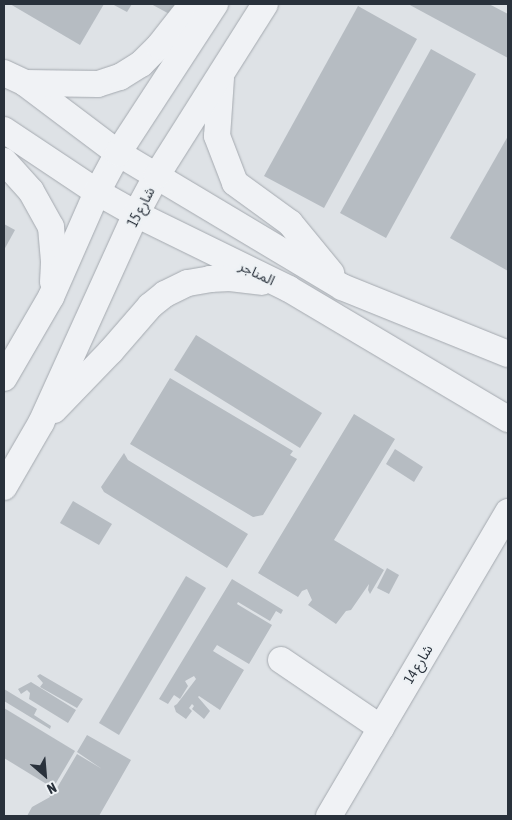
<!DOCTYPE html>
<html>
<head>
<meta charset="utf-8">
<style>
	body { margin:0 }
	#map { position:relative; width:512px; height:820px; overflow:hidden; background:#dee2e6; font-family:"Asap Condensed","Noto Sans Arabic",sans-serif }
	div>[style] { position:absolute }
	.building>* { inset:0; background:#b6bcc2 }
	.roads { filter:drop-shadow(0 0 1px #a4a9af) drop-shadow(0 0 1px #a4a9af) }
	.minor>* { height:26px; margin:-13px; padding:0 13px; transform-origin:13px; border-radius:13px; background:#f0f2f5 }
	span { translate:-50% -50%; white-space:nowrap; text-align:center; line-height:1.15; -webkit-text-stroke:4.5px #edf1f4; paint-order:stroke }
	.street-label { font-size:14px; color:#29313b }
	.frame { position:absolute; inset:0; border:5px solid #29313b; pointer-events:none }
	.north { position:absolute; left:20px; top:750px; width:50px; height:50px; -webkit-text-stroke:4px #edf1f4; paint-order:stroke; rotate:153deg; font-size:14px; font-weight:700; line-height:20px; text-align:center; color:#29313b }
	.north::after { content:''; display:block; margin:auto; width:18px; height:22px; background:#29313b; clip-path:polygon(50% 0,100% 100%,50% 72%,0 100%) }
</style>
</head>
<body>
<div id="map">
	<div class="building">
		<i style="clip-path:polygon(10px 4px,104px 4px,80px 45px)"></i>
		<i style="clip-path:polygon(112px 4px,132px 4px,127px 12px)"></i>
		<i style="clip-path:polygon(151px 4px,182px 4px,175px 17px)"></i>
		<i style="clip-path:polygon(408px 4px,489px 4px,508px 14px,508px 58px)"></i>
		<i style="clip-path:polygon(358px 6px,417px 39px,324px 208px,264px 176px)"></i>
		<i style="clip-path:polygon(431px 49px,476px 74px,386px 238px,340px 213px)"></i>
		<i style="clip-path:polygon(508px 136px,508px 271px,450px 238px)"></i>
		<i style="clip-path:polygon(4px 224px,15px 230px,4px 250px)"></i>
		<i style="clip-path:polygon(196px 335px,322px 413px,300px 448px,174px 370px)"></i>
		<i style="clip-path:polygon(170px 378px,293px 451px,290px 455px,297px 459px,263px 515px,253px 517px,130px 444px)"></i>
		<i style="clip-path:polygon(354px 414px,395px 439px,334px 540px,384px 570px,370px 594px,368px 590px,369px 584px,351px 610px,346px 611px,336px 624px,308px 605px,312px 600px,307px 589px,302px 591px,298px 597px,258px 573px)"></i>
		<i style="clip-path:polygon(395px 449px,423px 467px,414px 482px,386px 464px)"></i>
		<i style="clip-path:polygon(124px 453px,128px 460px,248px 534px,227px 568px,104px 492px,101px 487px)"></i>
		<i style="clip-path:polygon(73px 501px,112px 524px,99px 545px,60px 523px)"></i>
		<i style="clip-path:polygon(387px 568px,399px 575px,389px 594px,377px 588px)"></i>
		<i style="clip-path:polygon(186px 576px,206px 588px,119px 735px,99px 723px)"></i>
		<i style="clip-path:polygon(232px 579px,283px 610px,281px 614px,276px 611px,270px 621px,238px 602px,237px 604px,272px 625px,249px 664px,217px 645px,213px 651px,244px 670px,220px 710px,199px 696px,198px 697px,210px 711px,204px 719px,192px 709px,194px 706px,192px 704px,189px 708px,192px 711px,186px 719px,176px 712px,174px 706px,177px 704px,196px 679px,194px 676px,185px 681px,188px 686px,180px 699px,174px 695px,168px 704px,159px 699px)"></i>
		<i style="clip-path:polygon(40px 674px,83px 699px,77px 708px,40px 687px,43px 683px,37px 676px)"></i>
		<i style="clip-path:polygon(31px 682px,76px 710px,68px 723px,29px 699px,30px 693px,27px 690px,21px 694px,18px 689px)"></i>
		<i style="clip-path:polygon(4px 689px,37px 709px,34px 715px,51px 726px,50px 729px,4px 701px)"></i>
		<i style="clip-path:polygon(4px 708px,75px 751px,53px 788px,4px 758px)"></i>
		<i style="clip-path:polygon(87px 735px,131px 760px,99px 816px,27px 816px,32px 807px,50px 797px,47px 790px,54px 793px,77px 754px,102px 769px,77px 752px)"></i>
	</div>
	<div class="roads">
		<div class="minor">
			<i style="left:4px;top:73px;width:23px;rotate:25deg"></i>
			<i style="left:25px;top:83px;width:116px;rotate:37deg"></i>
			<i style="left:118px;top:153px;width:261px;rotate:30.9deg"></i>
			<i style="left:342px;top:287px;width:179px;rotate:22deg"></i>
			<i style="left:221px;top:78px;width:58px;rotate:93.9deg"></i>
			<i style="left:217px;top:136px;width:50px;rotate:69deg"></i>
			<i style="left:235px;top:183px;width:68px;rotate:36deg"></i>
			<i style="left:290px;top:223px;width:65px;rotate:50.6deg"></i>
			<i style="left:25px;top:83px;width:73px;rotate:0.8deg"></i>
			<i style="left:98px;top:84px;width:23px;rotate:-18deg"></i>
			<i style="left:120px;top:77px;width:25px;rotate:-32deg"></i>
			<i style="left:141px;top:64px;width:25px;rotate:-45deg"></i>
			<i style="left:159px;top:46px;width:53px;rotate:-51.8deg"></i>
			<i style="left:4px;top:130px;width:112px;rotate:33.7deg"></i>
			<i style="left:97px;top:192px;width:45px;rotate:29.4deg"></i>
			<i style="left:136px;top:214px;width:170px;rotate:26.1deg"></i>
			<i style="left:289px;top:289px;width:255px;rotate:30.7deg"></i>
			<i style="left:4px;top:161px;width:40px;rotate:48deg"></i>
			<i style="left:31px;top:191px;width:41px;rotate:60.9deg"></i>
			<i style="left:51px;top:227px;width:36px;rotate:85deg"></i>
			<i style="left:54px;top:263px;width:19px;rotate:93deg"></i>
			<i style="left:4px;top:378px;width:94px;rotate:-59.9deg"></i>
			<i style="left:51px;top:297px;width:115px;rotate:-66.3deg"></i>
			<i style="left:97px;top:192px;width:44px;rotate:-61.7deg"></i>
			<i style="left:118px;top:153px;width:178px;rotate:-56.9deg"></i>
			<i style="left:54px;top:410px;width:82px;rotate:-46deg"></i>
			<i style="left:111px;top:351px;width:60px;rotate:-49.1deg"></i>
			<i style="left:150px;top:306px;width:19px;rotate:-39deg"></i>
			<i style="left:165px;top:294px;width:25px;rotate:-26deg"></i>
			<i style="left:188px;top:283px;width:22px;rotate:-10deg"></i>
			<i style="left:210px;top:279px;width:20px;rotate:-3deg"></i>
			<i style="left:230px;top:278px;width:32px;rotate:7deg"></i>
			<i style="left:4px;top:487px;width:74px;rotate:-60deg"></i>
			<i style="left:41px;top:423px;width:230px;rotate:-65.6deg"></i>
			<i style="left:136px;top:214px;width:44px;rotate:-61.7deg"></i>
			<i style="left:157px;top:175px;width:202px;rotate:-57.7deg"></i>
			<i style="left:281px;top:660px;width:121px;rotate:34.2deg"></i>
			<i style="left:329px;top:816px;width:353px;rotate:-59.5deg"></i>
		</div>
	</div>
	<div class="street-label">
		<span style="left:141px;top:207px;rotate:-63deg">شارع 15</span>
		<span style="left:257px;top:273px;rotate:26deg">المناجر</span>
		<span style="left:418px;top:664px;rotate:-59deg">شارع 14</span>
	</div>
	<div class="frame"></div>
	<div class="north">N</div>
</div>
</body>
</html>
